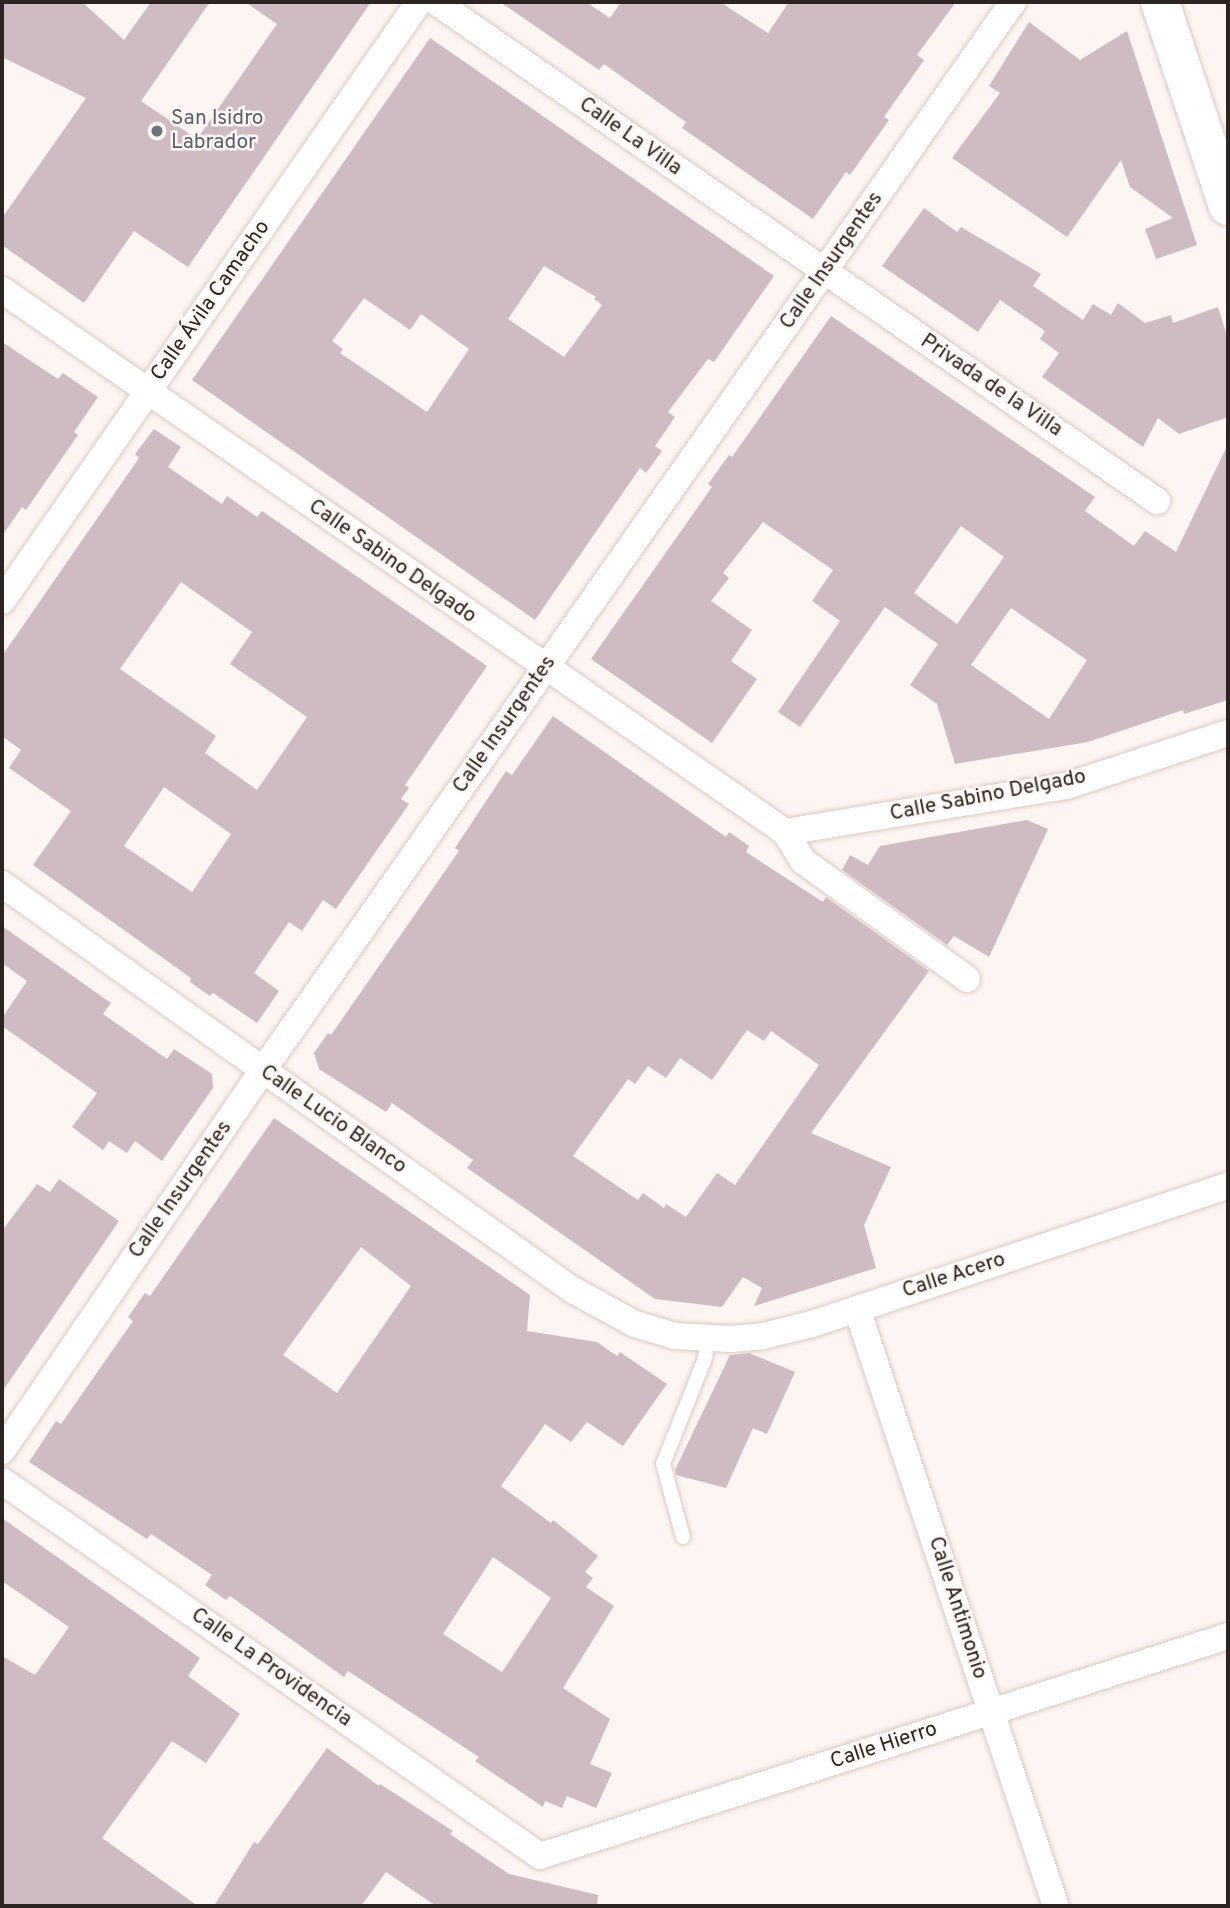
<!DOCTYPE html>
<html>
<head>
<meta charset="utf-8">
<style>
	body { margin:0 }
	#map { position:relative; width:1230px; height:1908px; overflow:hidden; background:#fdf5f2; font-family:Overpass,sans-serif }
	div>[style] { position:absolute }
	.building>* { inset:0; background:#cfbcc2 }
	.roads { filter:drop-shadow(0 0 2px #dccac3) drop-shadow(0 0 2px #dccac3) }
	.lane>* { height:14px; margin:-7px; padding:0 7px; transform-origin:7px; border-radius:7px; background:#fff }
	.street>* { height:26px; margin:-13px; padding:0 13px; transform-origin:13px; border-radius:13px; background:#fff }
	.secondary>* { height:38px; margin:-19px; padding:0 19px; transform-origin:19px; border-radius:19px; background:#fff }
	.dots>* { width:19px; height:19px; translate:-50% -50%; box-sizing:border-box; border:4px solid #fdf5f2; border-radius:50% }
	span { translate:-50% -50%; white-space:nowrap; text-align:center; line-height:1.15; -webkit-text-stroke:5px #fdf5f2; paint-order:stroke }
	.worship-label { font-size:21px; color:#5b616d }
	.left { translate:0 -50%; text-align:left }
	.street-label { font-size:21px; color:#2b2421 }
	.frame { position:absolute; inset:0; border:4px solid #2b2421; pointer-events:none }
</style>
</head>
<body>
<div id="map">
	<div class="building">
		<i style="clip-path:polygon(2px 2px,82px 2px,124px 40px,151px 2px,210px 2px,141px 101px,197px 139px,277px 24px,245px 2px,371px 2px,188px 267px,134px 231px,84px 303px,2px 245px,2px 218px,86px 98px,2px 57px)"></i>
		<i style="clip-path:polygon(500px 2px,586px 2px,610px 18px,621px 2px,720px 2px,768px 33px,789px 2px,956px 2px,917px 55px,924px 60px,884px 117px,889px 120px,850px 175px,846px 172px,813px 219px,682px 128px,686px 122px,604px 64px,599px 70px)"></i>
		<i style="clip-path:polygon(1029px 22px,1080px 60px,1127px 31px,1197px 245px,1156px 259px,1145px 229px,1173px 218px,1130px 187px,1121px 160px,1067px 237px,952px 158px,1000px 93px,989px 86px)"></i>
		<i style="clip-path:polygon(evenodd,430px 38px,774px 276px,714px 362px,708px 359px,668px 412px,675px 417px,655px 446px,662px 451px,646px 473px,640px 468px,535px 620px,192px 380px,430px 38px,544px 266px,596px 297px,594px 299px,602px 305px,564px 357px,508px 319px,544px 266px,430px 38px,364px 298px,410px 330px,421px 314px,469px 349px,427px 412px,340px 353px,343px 349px,332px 341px,364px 298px)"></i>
		<i style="clip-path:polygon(924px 208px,957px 232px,961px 227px,1041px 274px,1033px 286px,1083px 320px,1093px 304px,1111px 315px,1118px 303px,1145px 323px,1171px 315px,1173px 323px,1218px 307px,1228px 339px,1228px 417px,1179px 434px,1158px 418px,1143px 447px,1042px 377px,1059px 353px,1040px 339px,1045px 331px,1000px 300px,978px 332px,882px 266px)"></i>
		<i style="clip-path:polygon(evenodd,831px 316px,1095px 497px,1085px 511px,1134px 546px,1145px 531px,1176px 552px,1228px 444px,1228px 700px,1184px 714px,1183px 710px,1088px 742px,955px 764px,937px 704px,910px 685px,938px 644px,885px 607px,800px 727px,778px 712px,840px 621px,812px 601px,833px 570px,763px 522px,723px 573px,729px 578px,711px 601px,752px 630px,731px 661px,757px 679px,712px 743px,591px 659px,712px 487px,708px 484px,729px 455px,732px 457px,831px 316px,961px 526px,1004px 557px,957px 624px,914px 593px,961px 526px,831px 316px,1011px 608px,1087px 660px,1049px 719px,971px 665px,1011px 608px)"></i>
		<i style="clip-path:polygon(2px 342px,58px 379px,63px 373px,98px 397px,74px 432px,78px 435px,44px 484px,26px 510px,22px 507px,2px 536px)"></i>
		<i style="clip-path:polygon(evenodd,154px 429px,181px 447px,168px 467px,222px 504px,227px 496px,257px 517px,262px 511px,487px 666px,405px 785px,409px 788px,401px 799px,409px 804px,336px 909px,323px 900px,302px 931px,289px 922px,254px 973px,279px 991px,257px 1023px,213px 993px,210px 996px,190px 982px,191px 978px,33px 865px,71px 811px,9px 768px,21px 750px,2px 736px,2px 656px,139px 458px,135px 454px,154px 429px,181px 582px,252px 632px,230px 664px,307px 717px,257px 790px,205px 753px,216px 736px,120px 669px,181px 582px,154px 429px,164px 787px,231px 834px,192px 892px,124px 846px,164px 787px)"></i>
		<i style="clip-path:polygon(evenodd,553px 716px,726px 837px,729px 832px,749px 846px,746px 852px,823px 902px,826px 897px,929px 971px,811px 1133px,891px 1167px,864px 1225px,876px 1268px,754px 1306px,762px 1288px,743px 1277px,722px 1307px,655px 1299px,467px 1168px,473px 1160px,392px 1103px,386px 1112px,319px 1069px,314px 1053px,328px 1033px,331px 1035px,459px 851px,455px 848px,506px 771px,512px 775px,553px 716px,747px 1030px,764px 1041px,771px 1031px,819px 1065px,735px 1185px,717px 1173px,686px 1217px,666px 1204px,664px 1208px,643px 1193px,638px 1200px,573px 1156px,628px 1079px,635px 1084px,648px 1066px,666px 1078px,680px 1058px,712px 1080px,747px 1030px)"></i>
		<i style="clip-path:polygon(1027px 820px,1048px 829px,989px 957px,954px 936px,947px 945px,842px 870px,850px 855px,868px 865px,880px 846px)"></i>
		<i style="clip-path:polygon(2px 926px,111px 1003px,103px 1014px,167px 1059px,174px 1049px,212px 1074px,213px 1088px,162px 1161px,135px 1141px,127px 1153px,109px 1141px,103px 1150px,72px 1127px,97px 1093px,2px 1026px,2px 1018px,27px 981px,2px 963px)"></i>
		<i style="clip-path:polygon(evenodd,274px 1118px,530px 1295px,527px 1331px,597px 1342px,617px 1356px,620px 1352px,667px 1384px,623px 1446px,587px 1422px,571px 1442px,545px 1424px,501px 1486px,551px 1523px,553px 1520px,598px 1556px,585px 1572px,593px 1578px,586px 1587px,614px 1606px,563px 1688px,610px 1719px,590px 1764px,612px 1773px,596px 1808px,567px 1796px,562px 1808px,545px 1801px,543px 1807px,475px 1761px,479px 1757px,348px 1671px,344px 1677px,230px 1596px,226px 1600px,205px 1585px,212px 1575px,151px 1534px,147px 1539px,29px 1462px,56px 1421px,61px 1424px,133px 1321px,128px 1317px,145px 1293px,150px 1296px,274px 1118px,361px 1247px,411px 1286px,337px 1393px,283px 1355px,361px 1247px,274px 1118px,493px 1557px,551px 1598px,502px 1672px,443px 1634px,493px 1557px)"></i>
		<i style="clip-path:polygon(59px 1179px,119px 1221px,2px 1392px,2px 1231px,37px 1184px,50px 1192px)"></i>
		<i style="clip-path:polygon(749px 1353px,795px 1372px,767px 1434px,753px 1428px,726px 1488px,676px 1475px,675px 1470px,730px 1355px)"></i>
		<i style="clip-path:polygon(2px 1518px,200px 1658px,188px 1676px,240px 1714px,206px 1763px,172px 1741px,102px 1838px,198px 1906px,2px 1906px,2px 1656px,35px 1675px,69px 1627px,2px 1581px)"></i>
		<i style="clip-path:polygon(327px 1748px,379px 1786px,380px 1784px,453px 1831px,450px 1834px,509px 1874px,598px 1895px,597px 1906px,436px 1906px,386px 1872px,361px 1906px,214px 1906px,254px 1842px,258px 1844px)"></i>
	</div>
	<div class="roads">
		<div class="lane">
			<i style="left:683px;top:1537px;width:76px;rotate:-105.3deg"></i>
			<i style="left:663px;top:1464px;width:111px;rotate:-68.3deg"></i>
			<i style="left:704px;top:1361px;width:24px;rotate:-78deg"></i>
		</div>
		<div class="street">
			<i style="left:436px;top:2px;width:877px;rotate:34.69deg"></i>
			<i style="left:2px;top:290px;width:952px;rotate:34.69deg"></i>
			<i style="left:785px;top:832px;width:34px;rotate:58deg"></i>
			<i style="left:803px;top:861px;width:202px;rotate:35.7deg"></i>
			<i style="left:2px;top:601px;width:730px;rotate:-55.16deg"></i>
			<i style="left:785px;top:832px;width:285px;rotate:-9.3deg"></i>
			<i style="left:1066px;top:786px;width:170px;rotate:-18.1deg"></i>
			<i style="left:2px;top:884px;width:698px;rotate:35.44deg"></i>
			<i style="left:571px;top:1289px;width:73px;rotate:28.7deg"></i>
			<i style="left:635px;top:1324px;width:42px;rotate:16.7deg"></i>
			<i style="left:675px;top:1336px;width:56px;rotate:3.1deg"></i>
			<i style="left:731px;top:1339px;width:32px;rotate:-5deg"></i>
			<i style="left:763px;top:1336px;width:50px;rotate:-13.8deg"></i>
			<i style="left:812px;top:1324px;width:438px;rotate:-18.4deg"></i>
			<i style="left:857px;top:1309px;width:629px;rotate:71.57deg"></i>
			<i style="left:2px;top:1451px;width:462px;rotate:-55.6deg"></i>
			<i style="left:263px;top:1070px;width:1305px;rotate:-54.92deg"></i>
			<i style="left:2px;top:1481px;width:656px;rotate:34.88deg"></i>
			<i style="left:540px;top:1856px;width:722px;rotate:-17.73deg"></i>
		</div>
		<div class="secondary">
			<i style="left:1160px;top:2px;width:215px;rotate:71.6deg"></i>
		</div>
	</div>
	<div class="dots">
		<i style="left:157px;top:131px;background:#6b7280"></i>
	</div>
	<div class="worship-label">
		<span class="left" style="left:171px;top:131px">San Isidro<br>Labrador</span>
	</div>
	<div class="street-label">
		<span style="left:630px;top:137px;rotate:35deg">Calle La Villa</span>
		<span style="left:832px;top:261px;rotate:-55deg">Calle Insurgentes</span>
		<span style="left:211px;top:301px;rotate:-55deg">Calle Ávila Camacho</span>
		<span style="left:991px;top:386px;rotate:34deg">Privada de la Villa</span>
		<span style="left:392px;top:562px;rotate:35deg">Calle Sabino Delgado</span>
		<span style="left:505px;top:725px;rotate:-55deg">Calle Insurgentes</span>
		<span style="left:988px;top:796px;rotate:-11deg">Calle Sabino Delgado</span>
		<span style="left:333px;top:1120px;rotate:35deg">Calle Lucio Blanco</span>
		<span style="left:181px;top:1190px;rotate:-55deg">Calle Insurgentes</span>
		<span style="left:954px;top:1276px;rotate:-18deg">Calle Acero</span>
		<span style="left:957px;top:1608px;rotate:72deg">Calle Antimonio</span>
		<span style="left:271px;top:1668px;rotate:35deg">Calle La Providencia</span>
		<span style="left:884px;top:1746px;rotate:-18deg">Calle Hierro</span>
	</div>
	<div class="frame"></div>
</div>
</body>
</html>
